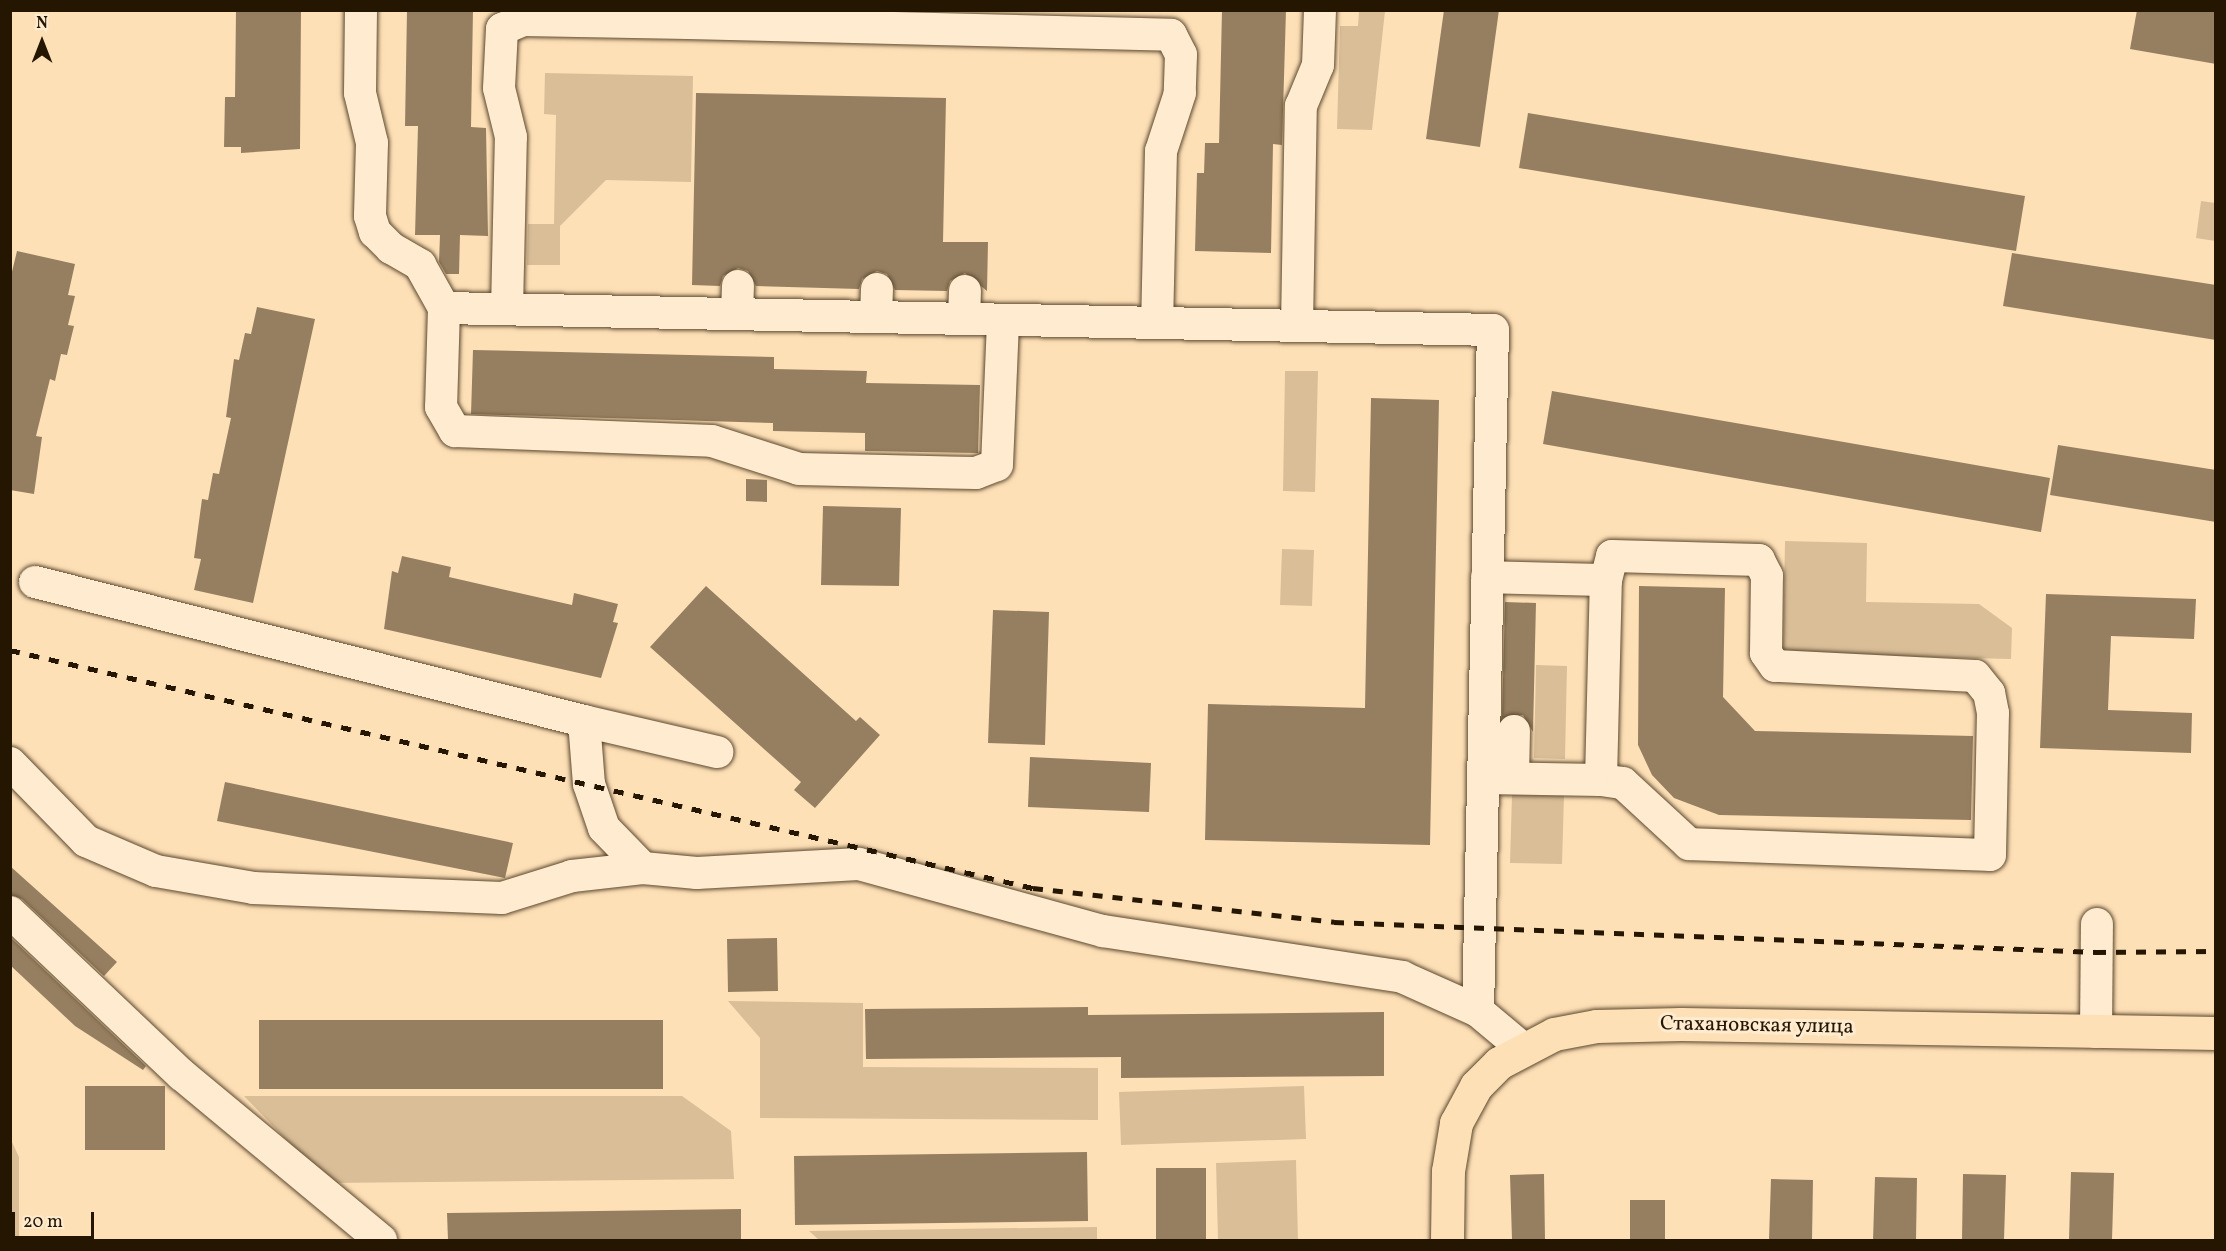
<!DOCTYPE html>
<html>
<head>
<meta charset="utf-8">
<style>
	body { margin:0 }
	#map { position:relative; width:2226px; height:1251px; overflow:hidden; background:#fee0b7; font-family:Vollkorn,serif }
	div>[style] { position:absolute }
	.green>* { inset:0; background:#d9be98 }
	.building>* { inset:0; background:#967f60 }
	.roads { filter:drop-shadow(0 0 2px #5b482e) drop-shadow(0 0 2px #5b482e) }
	.minor>* { height:32px; margin:-16px; padding:0 16px; transform-origin:16px; border-radius:16px; background:#feebd0 }
	.major>* { height:33px; margin:-16.5px; padding:0 16.5px; transform-origin:16.5px; border-radius:16.5px; background:#fee0b7 }
	.rail>* { height:4.5px; margin-top:-2.25px; transform-origin:0; background:repeating-linear-gradient(90deg,#251601 0 10px,transparent 0 20px) }
	span { translate:-50% -50%; white-space:nowrap; text-align:center; line-height:1.15; -webkit-text-stroke:6px #feebd0; paint-order:stroke }
	.street-label { font-size:21px; color:#251601 }
	.frame { position:absolute; inset:0; border:12px solid #251601; pointer-events:none }
	.north { position:absolute; left:12px; top:12px; width:60px; height:60px; -webkit-text-stroke:4px #feebd0; paint-order:stroke; rotate:0deg; font-size:16px; font-weight:700; line-height:24px; text-align:center; color:#251601 }
	.north::after { content:''; display:block; margin:auto; width:21px; height:27px; background:#251601; clip-path:polygon(50% 0,100% 100%,50% 72%,0 100%) }
	.scale { position:absolute; left:12px; top:1212px; width:82px; height:27px; box-sizing:border-box; border:3px solid #251601; border-top:0; padding-left:8px; font-size:18px; line-height:21px; white-space:nowrap; color:#251601; -webkit-text-stroke:4px #feebd0; paint-order:stroke }
</style>
</head>
<body>
<div id="map">
	<div class="green">
		<i style="clip-path:polygon(1359px 11px,1385px 11px,1372px 130px,1337px 129px,1340px 26px,1358px 26px)"></i>
		<i style="clip-path:polygon(545px 73px,693px 76px,691px 182px,606px 180px,560px 226px,560px 265px,527px 265px,528px 224px,554px 224px,556px 115px,544px 114px)"></i>
		<i style="clip-path:polygon(2201px 201px,2215px 203px,2215px 241px,2196px 238px)"></i>
		<i style="clip-path:polygon(1285px 371px,1318px 371px,1315px 492px,1283px 491px)"></i>
		<i style="clip-path:polygon(1785px 541px,1867px 543px,1866px 602px,1979px 604px,2012px 628px,2011px 659px,1783px 654px)"></i>
		<i style="clip-path:polygon(1282px 549px,1314px 550px,1312px 606px,1280px 605px)"></i>
		<i style="clip-path:polygon(1536px 665px,1567px 666px,1565px 759px,1534px 758px)"></i>
		<i style="clip-path:polygon(1512px 795px,1564px 796px,1562px 864px,1510px 863px)"></i>
		<i style="clip-path:polygon(728px 1001px,863px 1003px,863px 1067px,1098px 1068px,1098px 1120px,760px 1118px,760px 1038px)"></i>
		<i style="clip-path:polygon(1304px 1086px,1306px 1139px,1121px 1145px,1119px 1092px)"></i>
		<i style="clip-path:polygon(244px 1096px,682px 1096px,731px 1131px,734px 1179px,328px 1183px)"></i>
		<i style="clip-path:polygon(11px 1140px,19px 1157px,19px 1240px,11px 1240px)"></i>
		<i style="clip-path:polygon(1296px 1160px,1298px 1240px,1218px 1240px,1216px 1163px)"></i>
		<i style="clip-path:polygon(1097px 1227px,1097px 1240px,819px 1240px,809px 1231px)"></i>
	</div>
	<div class="building">
		<i style="clip-path:polygon(236px 10px,301px 10px,300px 149px,241px 153px,241px 147px,224px 147px,225px 97px,235px 97px)"></i>
		<i style="clip-path:polygon(407px 10px,473px 10px,471px 127px,486px 128px,488px 236px,460px 235px,459px 274px,446px 274px,439px 262px,440px 235px,415px 235px,418px 126px,405px 126px)"></i>
		<i style="clip-path:polygon(1222px 10px,1286px 10px,1282px 145px,1273px 144px,1271px 253px,1195px 251px,1197px 173px,1204px 173px,1205px 143px,1219px 143px)"></i>
		<i style="clip-path:polygon(1444px 10px,1499px 10px,1480px 147px,1426px 139px)"></i>
		<i style="clip-path:polygon(2137px 10px,2216px 10px,2216px 64px,2130px 49px)"></i>
		<i style="clip-path:polygon(696px 93px,946px 98px,943px 242px,988px 242px,987px 291px,965px 273px,950px 281px,947px 291px,895px 290px,887px 274px,877px 271px,862px 279px,859px 289px,756px 286px,748px 271px,738px 268px,723px 276px,720px 286px,692px 285px)"></i>
		<i style="clip-path:polygon(1528px 113px,2025px 196px,2016px 251px,1519px 168px)"></i>
		<i style="clip-path:polygon(17px 251px,75px 264px,68px 295px,75px 296px,68px 325px,74px 326px,67px 355px,61px 354px,55px 381px,50px 379px,36px 436px,42px 437px,34px 494px,10px 490px,10px 280px)"></i>
		<i style="clip-path:polygon(2012px 253px,2216px 285px,2216px 340px,2003px 306px)"></i>
		<i style="clip-path:polygon(257px 307px,315px 319px,253px 603px,194px 590px,201px 559px,194px 558px,202px 499px,208px 500px,213px 473px,219px 474px,231px 418px,226px 417px,234px 359px,239px 360px,245px 333px,251px 334px)"></i>
		<i style="clip-path:polygon(473px 350px,774px 357px,774px 369px,867px 371px,866px 383px,980px 385px,978px 453px,865px 451px,865px 433px,773px 431px,773px 423px,471px 414px)"></i>
		<i style="clip-path:polygon(1552px 391px,2050px 478px,2041px 532px,1543px 444px)"></i>
		<i style="clip-path:polygon(1371px 398px,1439px 400px,1430px 845px,1205px 840px,1208px 704px,1365px 708px)"></i>
		<i style="clip-path:polygon(2058px 445px,2216px 470px,2216px 522px,2050px 495px)"></i>
		<i style="clip-path:polygon(746px 479px,767px 480px,767px 502px,746px 501px)"></i>
		<i style="clip-path:polygon(823px 506px,901px 508px,899px 586px,821px 585px)"></i>
		<i style="clip-path:polygon(402px 556px,451px 567px,449px 577px,572px 605px,574px 593px,618px 604px,613px 622px,618px 623px,601px 678px,384px 629px,392px 571px,398px 573px)"></i>
		<i style="clip-path:polygon(706px 586px,856px 721px,860px 717px,880px 735px,815px 808px,794px 790px,801px 782px,650px 647px)"></i>
		<i style="clip-path:polygon(1639px 586px,1725px 588px,1723px 697px,1755px 731px,1973px 736px,1971px 820px,1719px 815px,1674px 798px,1652px 775px,1638px 745px)"></i>
		<i style="clip-path:polygon(2046px 594px,2196px 599px,2194px 639px,2111px 636px,2108px 710px,2192px 713px,2191px 753px,2040px 748px)"></i>
		<i style="clip-path:polygon(1505px 602px,1536px 603px,1533px 732px,1523px 715px,1502px 718px)"></i>
		<i style="clip-path:polygon(993px 610px,1049px 612px,1045px 745px,988px 743px)"></i>
		<i style="clip-path:polygon(1030px 757px,1151px 763px,1149px 812px,1028px 807px)"></i>
		<i style="clip-path:polygon(225px 782px,513px 843px,505px 878px,217px 821px)"></i>
		<i style="clip-path:polygon(10px 866px,117px 962px,104px 976px,22px 899px,10px 895px)"></i>
		<i style="clip-path:polygon(10px 937px,146px 1066px,143px 1070px,75px 1026px,10px 965px)"></i>
		<i style="clip-path:polygon(777px 938px,778px 991px,728px 992px,727px 939px)"></i>
		<i style="clip-path:polygon(1088px 1007px,1088px 1015px,1384px 1012px,1384px 1076px,1121px 1078px,1121px 1057px,866px 1059px,865px 1009px)"></i>
		<i style="clip-path:polygon(259px 1020px,663px 1020px,663px 1089px,259px 1089px)"></i>
		<i style="clip-path:polygon(85px 1086px,165px 1086px,165px 1150px,85px 1150px)"></i>
		<i style="clip-path:polygon(1087px 1152px,1088px 1221px,795px 1225px,794px 1156px)"></i>
		<i style="clip-path:polygon(1156px 1168px,1206px 1168px,1206px 1240px,1156px 1240px)"></i>
		<i style="clip-path:polygon(2071px 1172px,2114px 1173px,2112px 1240px,2069px 1240px)"></i>
		<i style="clip-path:polygon(1544px 1174px,1545px 1240px,1512px 1240px,1510px 1175px)"></i>
		<i style="clip-path:polygon(1963px 1174px,2006px 1175px,2004px 1240px,1962px 1240px)"></i>
		<i style="clip-path:polygon(1875px 1177px,1917px 1178px,1916px 1240px,1873px 1240px)"></i>
		<i style="clip-path:polygon(1771px 1179px,1813px 1180px,1812px 1240px,1769px 1240px)"></i>
		<i style="clip-path:polygon(1630px 1200px,1665px 1200px,1665px 1240px,1630px 1240px)"></i>
		<i style="clip-path:polygon(741px 1209px,741px 1240px,448px 1240px,447px 1213px)"></i>
	</div>
	<div class="roads">
		<div class="minor">
			<i style="left:361px;top:10px;width:83px;rotate:90.7deg"></i>
			<i style="left:360px;top:93px;width:51px;rotate:76.5deg"></i>
			<i style="left:372px;top:143px;width:73px;rotate:91.6deg"></i>
			<i style="left:370px;top:216px;width:17px;rotate:73deg"></i>
			<i style="left:375px;top:232px;width:23px;rotate:45deg"></i>
			<i style="left:391px;top:248px;width:34px;rotate:30deg"></i>
			<i style="left:420px;top:265px;width:49px;rotate:60.8deg"></i>
			<i style="left:444px;top:308px;width:1049px;rotate:1.2deg"></i>
			<i style="left:1493px;top:330px;width:681px;rotate:91.26deg"></i>
			<i style="left:444px;top:308px;width:99px;rotate:91.7deg"></i>
			<i style="left:441px;top:407px;width:28px;rotate:60deg"></i>
			<i style="left:455px;top:431px;width:257px;rotate:2.2deg"></i>
			<i style="left:712px;top:441px;width:91px;rotate:17.8deg"></i>
			<i style="left:799px;top:469px;width:177px;rotate:1.3deg"></i>
			<i style="left:976px;top:473px;width:22px;rotate:-21deg"></i>
			<i style="left:997px;top:465px;width:145px;rotate:-87.6deg"></i>
			<i style="left:507px;top:309px;width:172px;rotate:-88.7deg"></i>
			<i style="left:511px;top:137px;width:50px;rotate:-103.8deg"></i>
			<i style="left:499px;top:88px;width:59px;rotate:-87.1deg"></i>
			<i style="left:502px;top:29px;width:23px;rotate:-23deg"></i>
			<i style="left:523px;top:20px;width:165px;rotate:1deg"></i>
			<i style="left:688px;top:23px;width:483px;rotate:1.4deg"></i>
			<i style="left:1171px;top:35px;width:22px;rotate:63deg"></i>
			<i style="left:1181px;top:55px;width:38px;rotate:92deg"></i>
			<i style="left:1180px;top:93px;width:61px;rotate:108.1deg"></i>
			<i style="left:1161px;top:151px;width:172px;rotate:91.3deg"></i>
			<i style="left:737px;top:314px;width:28px;rotate:-88deg"></i>
			<i style="left:876px;top:317px;width:28px;rotate:-88deg"></i>
			<i style="left:964px;top:319px;width:28px;rotate:-88deg"></i>
			<i style="left:1297px;top:326px;width:220px;rotate:-89deg"></i>
			<i style="left:1301px;top:106px;width:44px;rotate:-67.5deg"></i>
			<i style="left:1318px;top:65px;width:55px;rotate:-87.9deg"></i>
			<i style="left:35px;top:582px;width:566px;rotate:14.21deg"></i>
			<i style="left:584px;top:721px;width:63px;rotate:85.5deg"></i>
			<i style="left:589px;top:784px;width:46px;rotate:71.2deg"></i>
			<i style="left:604px;top:828px;width:56px;rotate:45.7deg"></i>
			<i style="left:584px;top:721px;width:137px;rotate:13.1deg"></i>
			<i style="left:10px;top:763px;width:109px;rotate:45.7deg"></i>
			<i style="left:86px;top:841px;width:76px;rotate:23.2deg"></i>
			<i style="left:156px;top:871px;width:98px;rotate:9.9deg"></i>
			<i style="left:253px;top:888px;width:249px;rotate:2.3deg"></i>
			<i style="left:502px;top:898px;width:73px;rotate:-17.4deg"></i>
			<i style="left:572px;top:876px;width:71px;rotate:-6.4deg"></i>
			<i style="left:643px;top:868px;width:54px;rotate:5.3deg"></i>
			<i style="left:697px;top:873px;width:162px;rotate:-3.2deg"></i>
			<i style="left:859px;top:864px;width:253px;rotate:15.4deg"></i>
			<i style="left:1103px;top:931px;width:303px;rotate:8.7deg"></i>
			<i style="left:1402px;top:977px;width:83px;rotate:24.1deg"></i>
			<i style="left:1478px;top:1011px;width:56px;rotate:39.9deg"></i>
			<i style="left:1483px;top:778px;width:118px;rotate:1deg"></i>
			<i style="left:1601px;top:780px;width:200px;rotate:-88.6deg"></i>
			<i style="left:1606px;top:580px;width:119px;rotate:-178.6deg"></i>
			<i style="left:1513px;top:778px;width:47px;rotate:-88.8deg"></i>
			<i style="left:1601px;top:780px;width:22px;rotate:8deg"></i>
			<i style="left:1623px;top:783px;width:90px;rotate:42.7deg"></i>
			<i style="left:1689px;top:844px;width:301px;rotate:2.1deg"></i>
			<i style="left:1990px;top:855px;width:142px;rotate:-88.8deg"></i>
			<i style="left:1993px;top:713px;width:20px;rotate:-101deg"></i>
			<i style="left:1989px;top:693px;width:22px;rotate:-129deg"></i>
			<i style="left:1975px;top:676px;width:200px;rotate:-177.1deg"></i>
			<i style="left:1775px;top:666px;width:16px;rotate:-125deg"></i>
			<i style="left:1766px;top:653px;width:77px;rotate:-89.3deg"></i>
			<i style="left:1767px;top:576px;width:18px;rotate:-117deg"></i>
			<i style="left:1759px;top:560px;width:147px;rotate:-178.4deg"></i>
			<i style="left:1612px;top:556px;width:25px;rotate:104deg"></i>
			<i style="left:10px;top:912px;width:237px;rotate:43.5deg"></i>
			<i style="left:182px;top:1075px;width:259px;rotate:39.7deg"></i>
			<i style="left:2096px;top:1032px;width:108px;rotate:-89.5deg"></i>
		</div>
		<div class="major">
			<i style="left:1447px;top:1240px;width:69px;rotate:-89.2deg"></i>
			<i style="left:1448px;top:1171px;width:49px;rotate:-80.5deg"></i>
			<i style="left:1456px;top:1123px;width:42px;rotate:-61.6deg"></i>
			<i style="left:1476px;top:1086px;width:33px;rotate:-45deg"></i>
			<i style="left:1499px;top:1063px;width:62px;rotate:-27.8deg"></i>
			<i style="left:1554px;top:1034px;width:43px;rotate:-10.8deg"></i>
			<i style="left:1596px;top:1026px;width:85px;rotate:-1.3deg"></i>
			<i style="left:1681px;top:1024px;width:535px;rotate:0.96deg"></i>
		</div>
	</div>
	<div class="rail">
		<i style="left:10px;top:650px;width:1050px;rotate:13.1deg"></i>
		<i style="left:1033px;top:888px;width:303px;rotate:6.4deg"></i>
		<i style="left:1334px;top:922px;width:763px;rotate:2.25deg"></i>
		<i style="left:2096px;top:952px;width:120px;rotate:-0.5deg"></i>
	</div>
	<div class="street-label">
		<span style="left:1757px;top:1026px;rotate:1deg">Стахановская улица</span>
	</div>
	<div class="frame"></div>
	<div class="north">N</div>
	<div class="scale">20 m</div>
</div>
</body>
</html>
